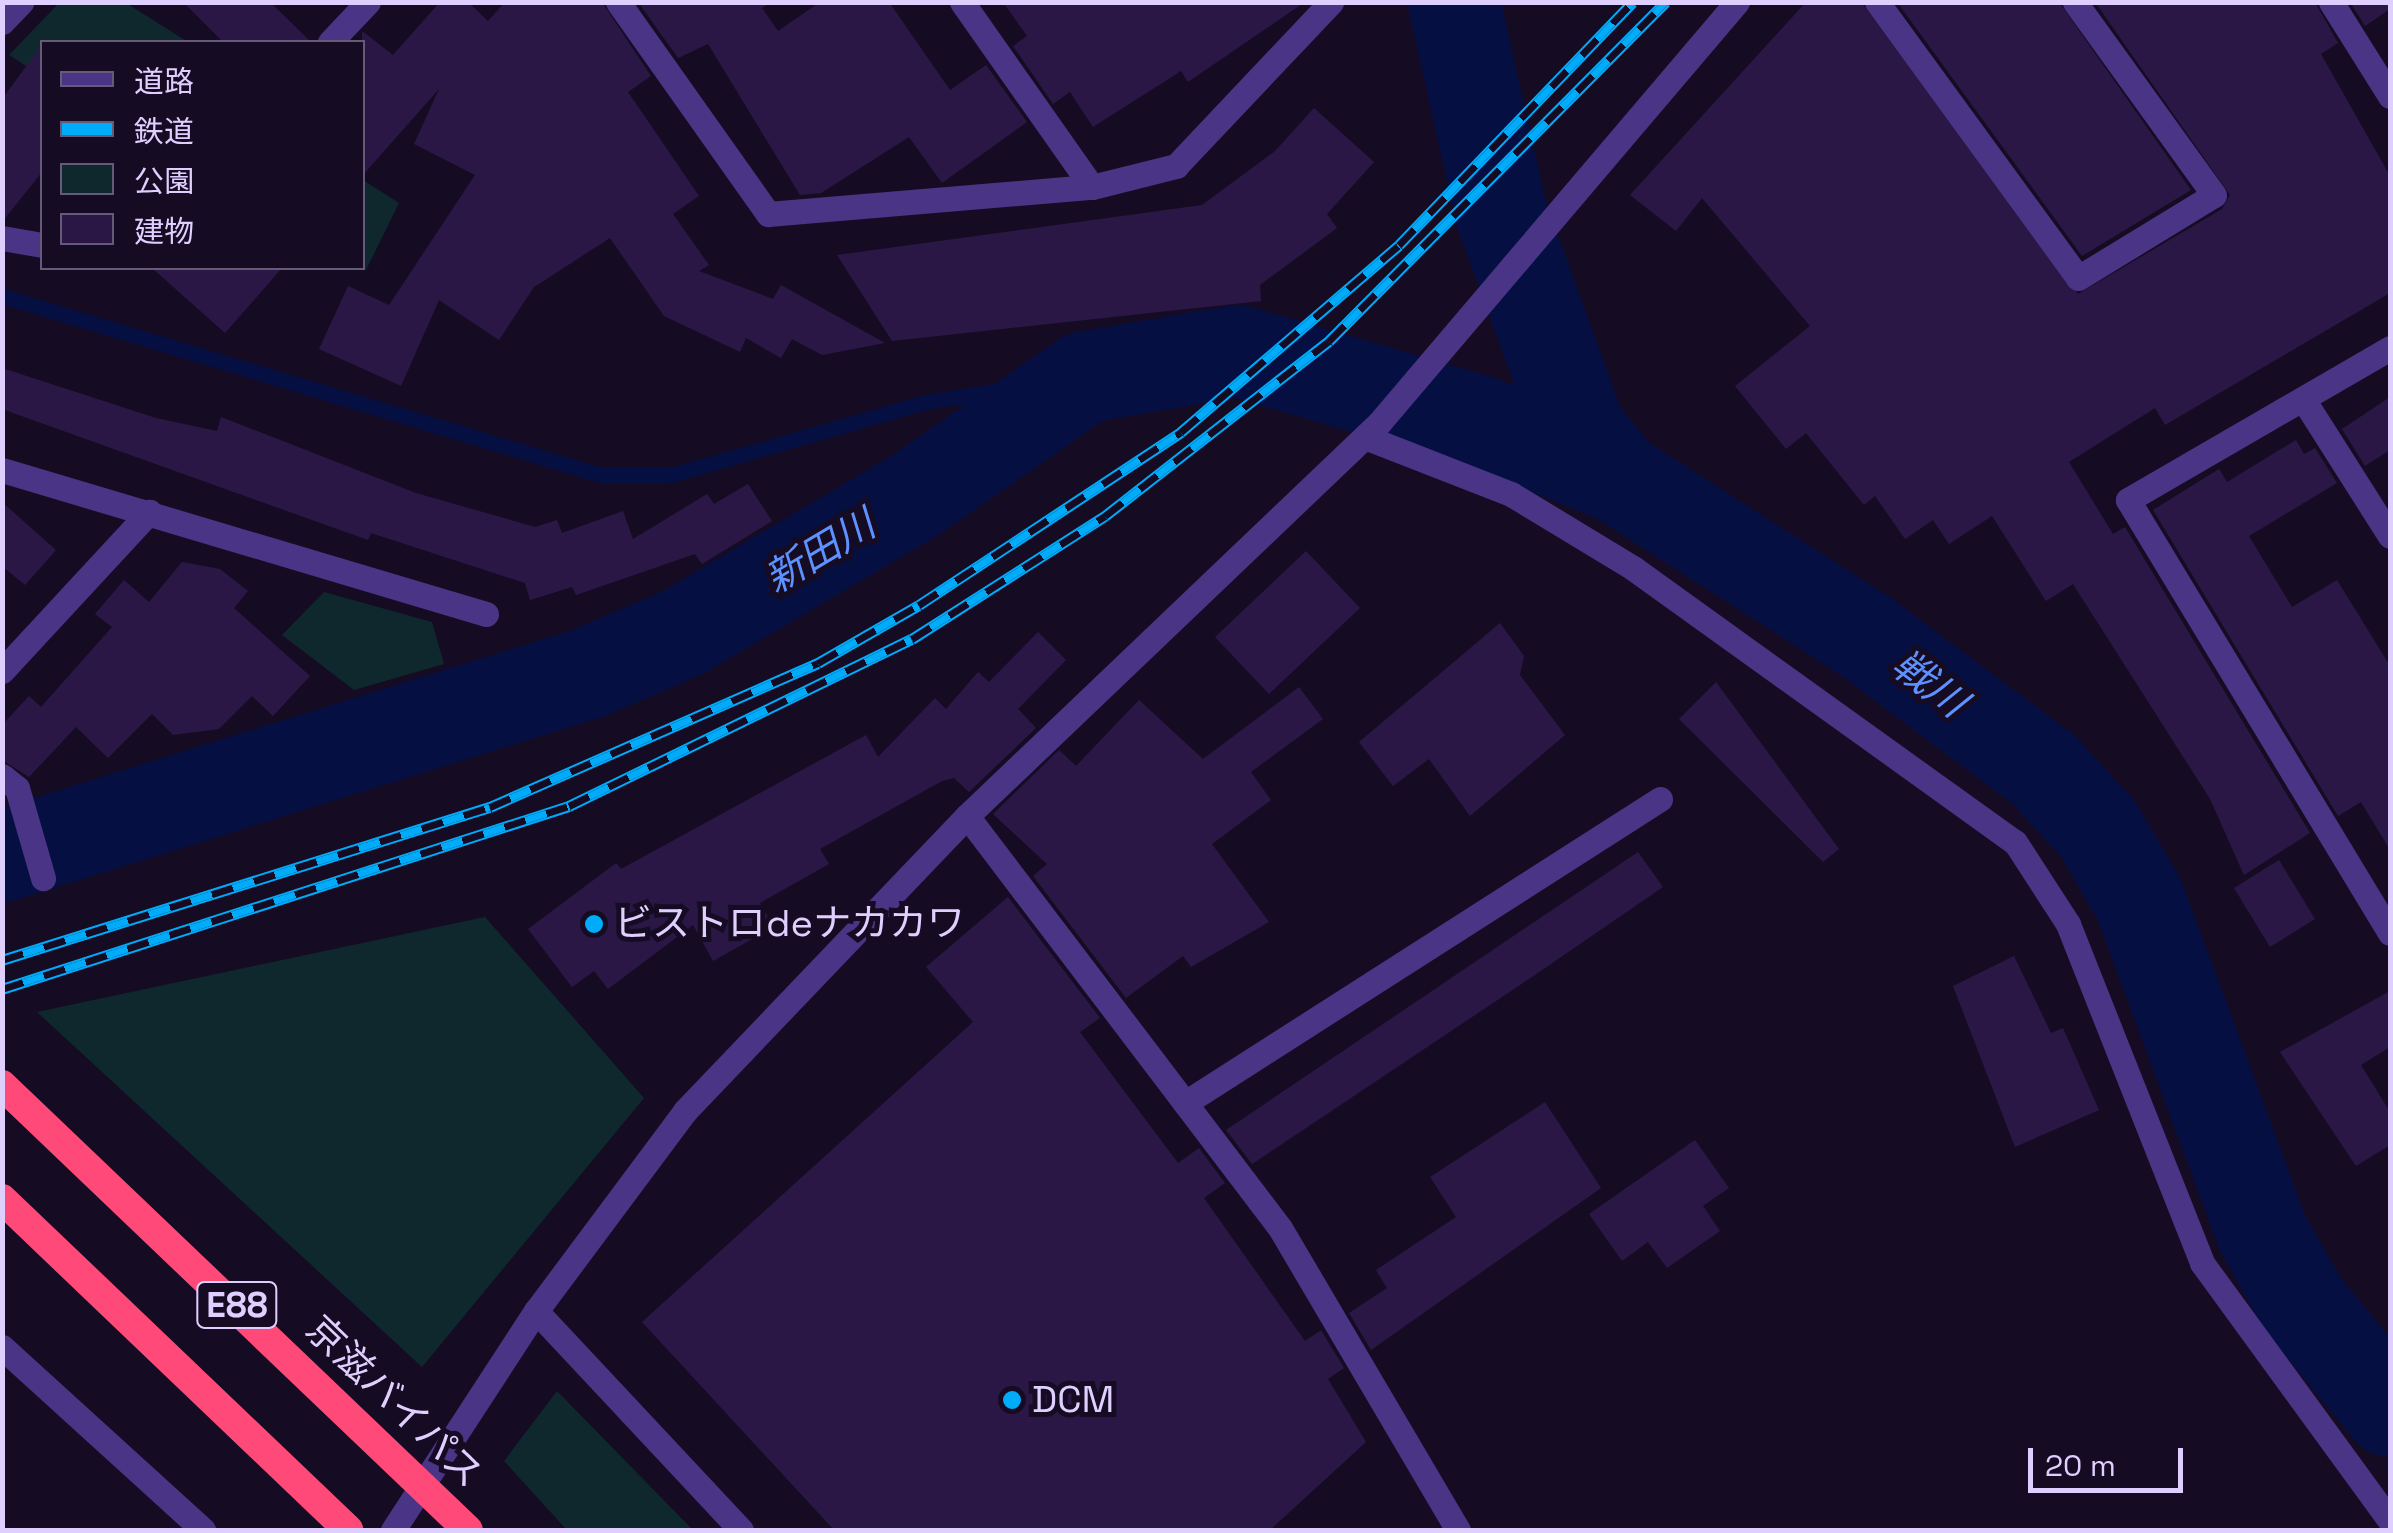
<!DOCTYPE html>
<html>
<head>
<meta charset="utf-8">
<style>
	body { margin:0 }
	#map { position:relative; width:2393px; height:1533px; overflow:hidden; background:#150c23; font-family:"Space Grotesk","Noto Sans JP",sans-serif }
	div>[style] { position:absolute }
	.green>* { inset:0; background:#0f282e }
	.stream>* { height:15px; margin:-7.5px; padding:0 7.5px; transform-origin:7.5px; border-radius:7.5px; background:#060f42 }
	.river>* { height:92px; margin:-46px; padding:0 46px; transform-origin:46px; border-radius:46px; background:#060f42 }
	.building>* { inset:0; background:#2b1746 }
	.minor>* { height:25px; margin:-12.5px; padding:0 12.5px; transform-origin:12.5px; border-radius:12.5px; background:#493485 }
	.highway>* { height:30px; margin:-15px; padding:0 15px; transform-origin:15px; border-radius:15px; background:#ff4a79 }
	.rail>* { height:11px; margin-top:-5.5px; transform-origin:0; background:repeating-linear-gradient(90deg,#150c23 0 22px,#00abfa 0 44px); box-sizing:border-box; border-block:2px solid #00abfa }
	.dots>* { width:28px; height:28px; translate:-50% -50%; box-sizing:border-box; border:5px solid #150c23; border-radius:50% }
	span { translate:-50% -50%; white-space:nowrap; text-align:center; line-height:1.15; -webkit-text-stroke:10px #150c23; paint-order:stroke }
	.shield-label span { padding:2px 8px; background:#150c23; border:2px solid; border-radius:8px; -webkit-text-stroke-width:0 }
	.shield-label { font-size:35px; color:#dfcfff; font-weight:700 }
	.poi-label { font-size:38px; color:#dfcfff }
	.left { translate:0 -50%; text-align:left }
	.street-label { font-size:38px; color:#dfcfff }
	.water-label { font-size:40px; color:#5d91ff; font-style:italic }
	.frame { position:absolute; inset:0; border:5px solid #dfcfff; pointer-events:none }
	.legend { position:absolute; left:40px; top:40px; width:325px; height:230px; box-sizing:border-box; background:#150c23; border:2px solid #665a7b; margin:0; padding:12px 18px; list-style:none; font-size:30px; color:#dfcfff }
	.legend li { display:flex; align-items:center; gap:20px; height:50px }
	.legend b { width:50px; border:2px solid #665a7b }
	.scale { position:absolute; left:2028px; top:1448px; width:155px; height:45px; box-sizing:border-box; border:5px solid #dfcfff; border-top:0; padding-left:12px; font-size:30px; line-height:35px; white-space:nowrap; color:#dfcfff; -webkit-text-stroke:8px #150c23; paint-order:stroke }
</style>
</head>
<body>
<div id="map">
	<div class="green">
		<i style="clip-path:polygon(59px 3px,126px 3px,188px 42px,42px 42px,42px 76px,9px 55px)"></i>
		<i style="clip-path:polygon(363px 180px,399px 203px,366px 270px,362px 268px)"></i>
		<i style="clip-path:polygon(324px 592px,432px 622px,444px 664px,354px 690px,282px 635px)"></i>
		<i style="clip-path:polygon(485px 917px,644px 1098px,422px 1367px,37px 1012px)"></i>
		<i style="clip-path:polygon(557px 1391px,691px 1528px,694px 1530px,567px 1530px,504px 1461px)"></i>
	</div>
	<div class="stream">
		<i style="left:2px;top:296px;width:625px;rotate:16.64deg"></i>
		<i style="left:601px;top:475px;width:70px"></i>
		<i style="left:671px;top:475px;width:264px;rotate:-16deg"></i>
		<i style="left:925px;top:402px;width:162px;rotate:-8.9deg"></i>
	</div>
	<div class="river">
		<i style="left:1454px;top:2px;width:216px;rotate:77.4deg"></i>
		<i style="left:1501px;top:213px;width:232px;rotate:70.1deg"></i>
		<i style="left:1580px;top:431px;width:61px;rotate:50.3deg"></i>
		<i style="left:1619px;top:478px;width:292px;rotate:32.7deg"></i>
		<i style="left:1865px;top:636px;width:222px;rotate:36.8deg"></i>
		<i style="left:2043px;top:769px;width:81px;rotate:47.5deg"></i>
		<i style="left:2098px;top:829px;width:81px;rotate:59.6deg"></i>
		<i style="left:2139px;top:899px;width:355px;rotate:69.7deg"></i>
		<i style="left:2262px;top:1232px;width:81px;rotate:60.6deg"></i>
		<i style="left:2302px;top:1303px;width:139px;rotate:50.8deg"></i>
		<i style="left:2px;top:856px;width:615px;rotate:-17.32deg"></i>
		<i style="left:589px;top:673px;width:101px;rotate:-23.3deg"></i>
		<i style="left:682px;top:633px;width:269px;rotate:-30.6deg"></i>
		<i style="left:914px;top:496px;width:208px;rotate:-34.8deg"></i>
		<i style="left:1085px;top:377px;width:155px;rotate:-9.6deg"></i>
		<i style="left:1238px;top:351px;width:254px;rotate:16.2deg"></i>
		<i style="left:1482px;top:422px;width:148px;rotate:22.2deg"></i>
	</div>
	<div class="building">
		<i style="clip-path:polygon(183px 2px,270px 2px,311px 42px,223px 42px)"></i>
		<i style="clip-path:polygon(440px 2px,468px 2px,488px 21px,505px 2px,602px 2px,651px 76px,628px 92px,699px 196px,673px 214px,709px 265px,699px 271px,773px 299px,781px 285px,885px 343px,822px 355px,792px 339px,781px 358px,746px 338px,740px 352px,664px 316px,610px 238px,534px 287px,499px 340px,439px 300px,401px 386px,319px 349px,348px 286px,389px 305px,475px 175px,414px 144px,439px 89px,362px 176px,362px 31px,393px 55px)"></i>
		<i style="clip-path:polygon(638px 2px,771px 2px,762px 8px,778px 31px,820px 2px,889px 2px,950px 90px,986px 65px,1027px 122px,942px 183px,909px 137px,821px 193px,800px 195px,708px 44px,678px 58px)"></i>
		<i style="clip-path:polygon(1003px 2px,1305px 2px,1188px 82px,1181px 71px,1093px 127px,1070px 92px,1053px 104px,1013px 46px,1027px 36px)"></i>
		<i style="clip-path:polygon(1806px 2px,1861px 2px,2078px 294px,2222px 209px,2230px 195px,2095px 2px,2315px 2px,2338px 43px,2321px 54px,2390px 176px,2390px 293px,2165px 425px,2155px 408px,2069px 462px,2113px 534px,2125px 527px,2310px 833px,2244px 875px,2210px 799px,2073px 584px,2046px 601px,1992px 516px,1949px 544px,1933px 520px,1905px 539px,1875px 496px,1864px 505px,1806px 433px,1786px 449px,1735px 386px,1810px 326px,1702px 198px,1676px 231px,1630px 195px)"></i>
		<i style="clip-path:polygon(1897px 2px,2059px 2px,2191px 190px,2082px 256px)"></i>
		<i style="clip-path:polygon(2350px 2px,2390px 2px,2390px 9px,2365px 26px)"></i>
		<i style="clip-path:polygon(42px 45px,42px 172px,2px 222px,2px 99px)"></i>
		<i style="clip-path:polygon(1314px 108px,1374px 162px,1327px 214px,1337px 228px,1260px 285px,1261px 301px,892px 341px,837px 255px,1202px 205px,1275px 151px)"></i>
		<i style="clip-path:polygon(152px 268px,282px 268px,225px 333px)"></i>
		<i style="clip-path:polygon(2px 368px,156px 418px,217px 431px,221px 417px,416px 493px,535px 527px,557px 520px,562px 533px,623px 511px,633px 539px,707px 494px,714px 504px,748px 484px,772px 521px,702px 564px,695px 554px,576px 595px,572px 587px,530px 600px,525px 583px,371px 533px,368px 540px,2px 409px)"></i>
		<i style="clip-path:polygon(2390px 397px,2390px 450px,2365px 466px,2342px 429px)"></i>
		<i style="clip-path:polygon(2296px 440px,2304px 454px,2315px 448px,2337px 483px,2249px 536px,2292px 607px,2337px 580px,2390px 666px,2390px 850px,2361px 802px,2338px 816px,2153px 510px,2219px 469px,2227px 482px)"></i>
		<i style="clip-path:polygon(2px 502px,56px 550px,25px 585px,2px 566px)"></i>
		<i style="clip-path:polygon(1306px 551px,1360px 608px,1269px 694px,1215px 637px)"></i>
		<i style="clip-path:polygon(182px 562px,220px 569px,248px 591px,234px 608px,310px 676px,273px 716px,252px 696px,219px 729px,173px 735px,152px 714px,108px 758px,76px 727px,29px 777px,2px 760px,2px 725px,29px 696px,41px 707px,112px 627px,95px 614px,124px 580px,149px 602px)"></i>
		<i style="clip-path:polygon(1500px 623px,1524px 656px,1520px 675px,1565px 735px,1470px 816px,1429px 759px,1393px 786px,1359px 742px)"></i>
		<i style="clip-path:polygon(1038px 632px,1066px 660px,1018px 709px,1036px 728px,969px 792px,954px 778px,942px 781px,820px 849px,829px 864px,760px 903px,774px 927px,713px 961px,693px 925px,608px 989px,594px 971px,572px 987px,528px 929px,616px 863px,621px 869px,866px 735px,878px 757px,935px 698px,946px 709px,978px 672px,989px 682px)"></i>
		<i style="clip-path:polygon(1716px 682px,1839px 849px,1823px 862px,1679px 719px)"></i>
		<i style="clip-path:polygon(1299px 687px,1323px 719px,1251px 772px,1271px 800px,1212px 844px,1269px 922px,1191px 967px,1183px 956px,1126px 998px,1033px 876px,1047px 864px,993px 814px,1059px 750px,1076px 766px,1139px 700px,1203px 759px)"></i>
		<i style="clip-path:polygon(1638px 852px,1663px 887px,1532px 977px,1252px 1164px,1226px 1130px)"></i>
		<i style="clip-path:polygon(2279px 860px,2315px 919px,2270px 947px,2234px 888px)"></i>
		<i style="clip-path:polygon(1008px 897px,1100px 1018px,1080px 1032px,1178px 1163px,1199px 1148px,1225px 1183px,1204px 1198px,1305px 1341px,1321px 1330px,1344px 1368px,1328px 1379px,1366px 1442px,1270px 1530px,834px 1530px,642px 1322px,973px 1022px,926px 967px)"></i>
		<i style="clip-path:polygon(2014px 956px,2051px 1033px,2063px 1028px,2099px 1110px,2015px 1147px,1953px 986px)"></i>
		<i style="clip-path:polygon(2390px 991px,2390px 1047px,2361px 1065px,2390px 1112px,2390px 1145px,2356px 1166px,2280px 1052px)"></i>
		<i style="clip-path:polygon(1545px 1102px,1601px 1188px,1371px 1350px,1349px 1313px,1387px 1288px,1376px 1270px,1456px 1217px,1430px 1177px)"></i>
		<i style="clip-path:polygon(1695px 1140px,1729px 1188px,1703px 1206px,1720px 1231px,1667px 1268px,1648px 1242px,1622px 1261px,1589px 1214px)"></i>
	</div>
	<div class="minor">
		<i style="left:618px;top:2px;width:260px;rotate:54.7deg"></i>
		<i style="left:768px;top:214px;width:325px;rotate:-4.8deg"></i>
		<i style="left:1092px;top:187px;width:87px;rotate:-14deg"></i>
		<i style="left:1176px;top:166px;width:226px;rotate:-46.6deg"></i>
		<i style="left:962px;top:2px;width:226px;rotate:54.9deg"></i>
		<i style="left:1877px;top:2px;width:341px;rotate:53.9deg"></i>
		<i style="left:2078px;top:278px;width:159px;rotate:-31.4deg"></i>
		<i style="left:2214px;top:195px;width:238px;rotate:-125.8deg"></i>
		<i style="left:2331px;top:2px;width:111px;rotate:57.9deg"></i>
		<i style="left:2px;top:22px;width:28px;rotate:-46deg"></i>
		<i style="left:330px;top:42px;width:55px;rotate:-46.5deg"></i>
		<i style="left:2px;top:238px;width:41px;rotate:9.9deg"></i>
		<i style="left:2390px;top:348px;width:303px;rotate:149.9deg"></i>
		<i style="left:2128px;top:500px;width:506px;rotate:58.82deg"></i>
		<i style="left:2303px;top:399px;width:162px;rotate:57.6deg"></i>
		<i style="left:1365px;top:437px;width:157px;rotate:21.3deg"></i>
		<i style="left:1511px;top:494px;width:143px;rotate:31.2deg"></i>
		<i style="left:1633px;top:568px;width:470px;rotate:35.7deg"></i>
		<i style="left:2015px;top:842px;width:98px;rotate:57.1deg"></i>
		<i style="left:2068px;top:924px;width:365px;rotate:68.4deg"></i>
		<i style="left:2202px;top:1263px;width:319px;rotate:53.9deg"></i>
		<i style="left:2px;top:470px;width:505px;rotate:16.57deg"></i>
		<i style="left:2px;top:671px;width:217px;rotate:-47.2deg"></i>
		<i style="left:2px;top:776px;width:19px;rotate:39deg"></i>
		<i style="left:17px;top:788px;width:94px;rotate:73.9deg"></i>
		<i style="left:967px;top:816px;width:517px;rotate:52.78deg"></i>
		<i style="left:1280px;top:1228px;width:351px;rotate:59.5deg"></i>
		<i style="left:1185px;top:1103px;width:564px;rotate:-32.62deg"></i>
		<i style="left:536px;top:1311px;width:300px;rotate:46.9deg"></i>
		<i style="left:2px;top:1347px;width:272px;rotate:42.3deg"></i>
		<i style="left:393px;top:1530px;width:262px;rotate:-56.9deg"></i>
		<i style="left:536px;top:1311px;width:249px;rotate:-53.3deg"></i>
		<i style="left:685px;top:1111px;width:408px;rotate:-46.3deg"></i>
		<i style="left:967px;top:816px;width:569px;rotate:-43.65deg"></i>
		<i style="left:1379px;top:423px;width:553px;rotate:-49.62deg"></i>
	</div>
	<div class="highway">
		<i style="left:2px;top:1085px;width:644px;rotate:43.68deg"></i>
		<i style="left:2px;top:1199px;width:479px;rotate:43.7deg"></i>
	</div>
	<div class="rail">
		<i style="left:2px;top:960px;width:511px;rotate:-17.41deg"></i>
		<i style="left:490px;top:807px;width:358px;rotate:-23.7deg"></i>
		<i style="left:818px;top:663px;width:116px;rotate:-29.9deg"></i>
		<i style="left:919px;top:605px;width:314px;rotate:-33.4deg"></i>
		<i style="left:1181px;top:432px;width:287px;rotate:-40.6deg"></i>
		<i style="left:1399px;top:245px;width:337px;rotate:-46.1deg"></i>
		<i style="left:2px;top:989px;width:596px;rotate:-17.89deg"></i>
		<i style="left:569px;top:806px;width:381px;rotate:-26deg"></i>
		<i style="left:912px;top:639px;width:229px;rotate:-32.5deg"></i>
		<i style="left:1105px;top:516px;width:284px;rotate:-38deg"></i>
		<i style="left:1329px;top:341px;width:478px;rotate:-45.2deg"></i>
	</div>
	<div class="dots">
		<i style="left:594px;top:924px;background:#00abfa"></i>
		<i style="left:1012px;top:1400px;background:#00abfa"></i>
	</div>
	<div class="shield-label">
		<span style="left:237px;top:1305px">E88</span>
	</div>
	<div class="poi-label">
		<span class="left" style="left:614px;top:924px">ビストロdeナカカワ</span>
		<span class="left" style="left:1032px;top:1400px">DCM</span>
	</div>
	<div class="street-label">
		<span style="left:394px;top:1402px;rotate:44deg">京滋バイパス</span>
	</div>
	<div class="water-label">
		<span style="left:820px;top:552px;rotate:-31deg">新田川</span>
		<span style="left:1929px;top:684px;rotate:37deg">戦川</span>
	</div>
	<div class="frame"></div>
	<ul class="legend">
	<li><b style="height:12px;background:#493485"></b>道路</li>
	<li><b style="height:12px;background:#00abfa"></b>鉄道</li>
	<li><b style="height:28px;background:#0f282e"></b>公園</li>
	<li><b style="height:28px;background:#2b1746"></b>建物</li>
	</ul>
	<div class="scale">20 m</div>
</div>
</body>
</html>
